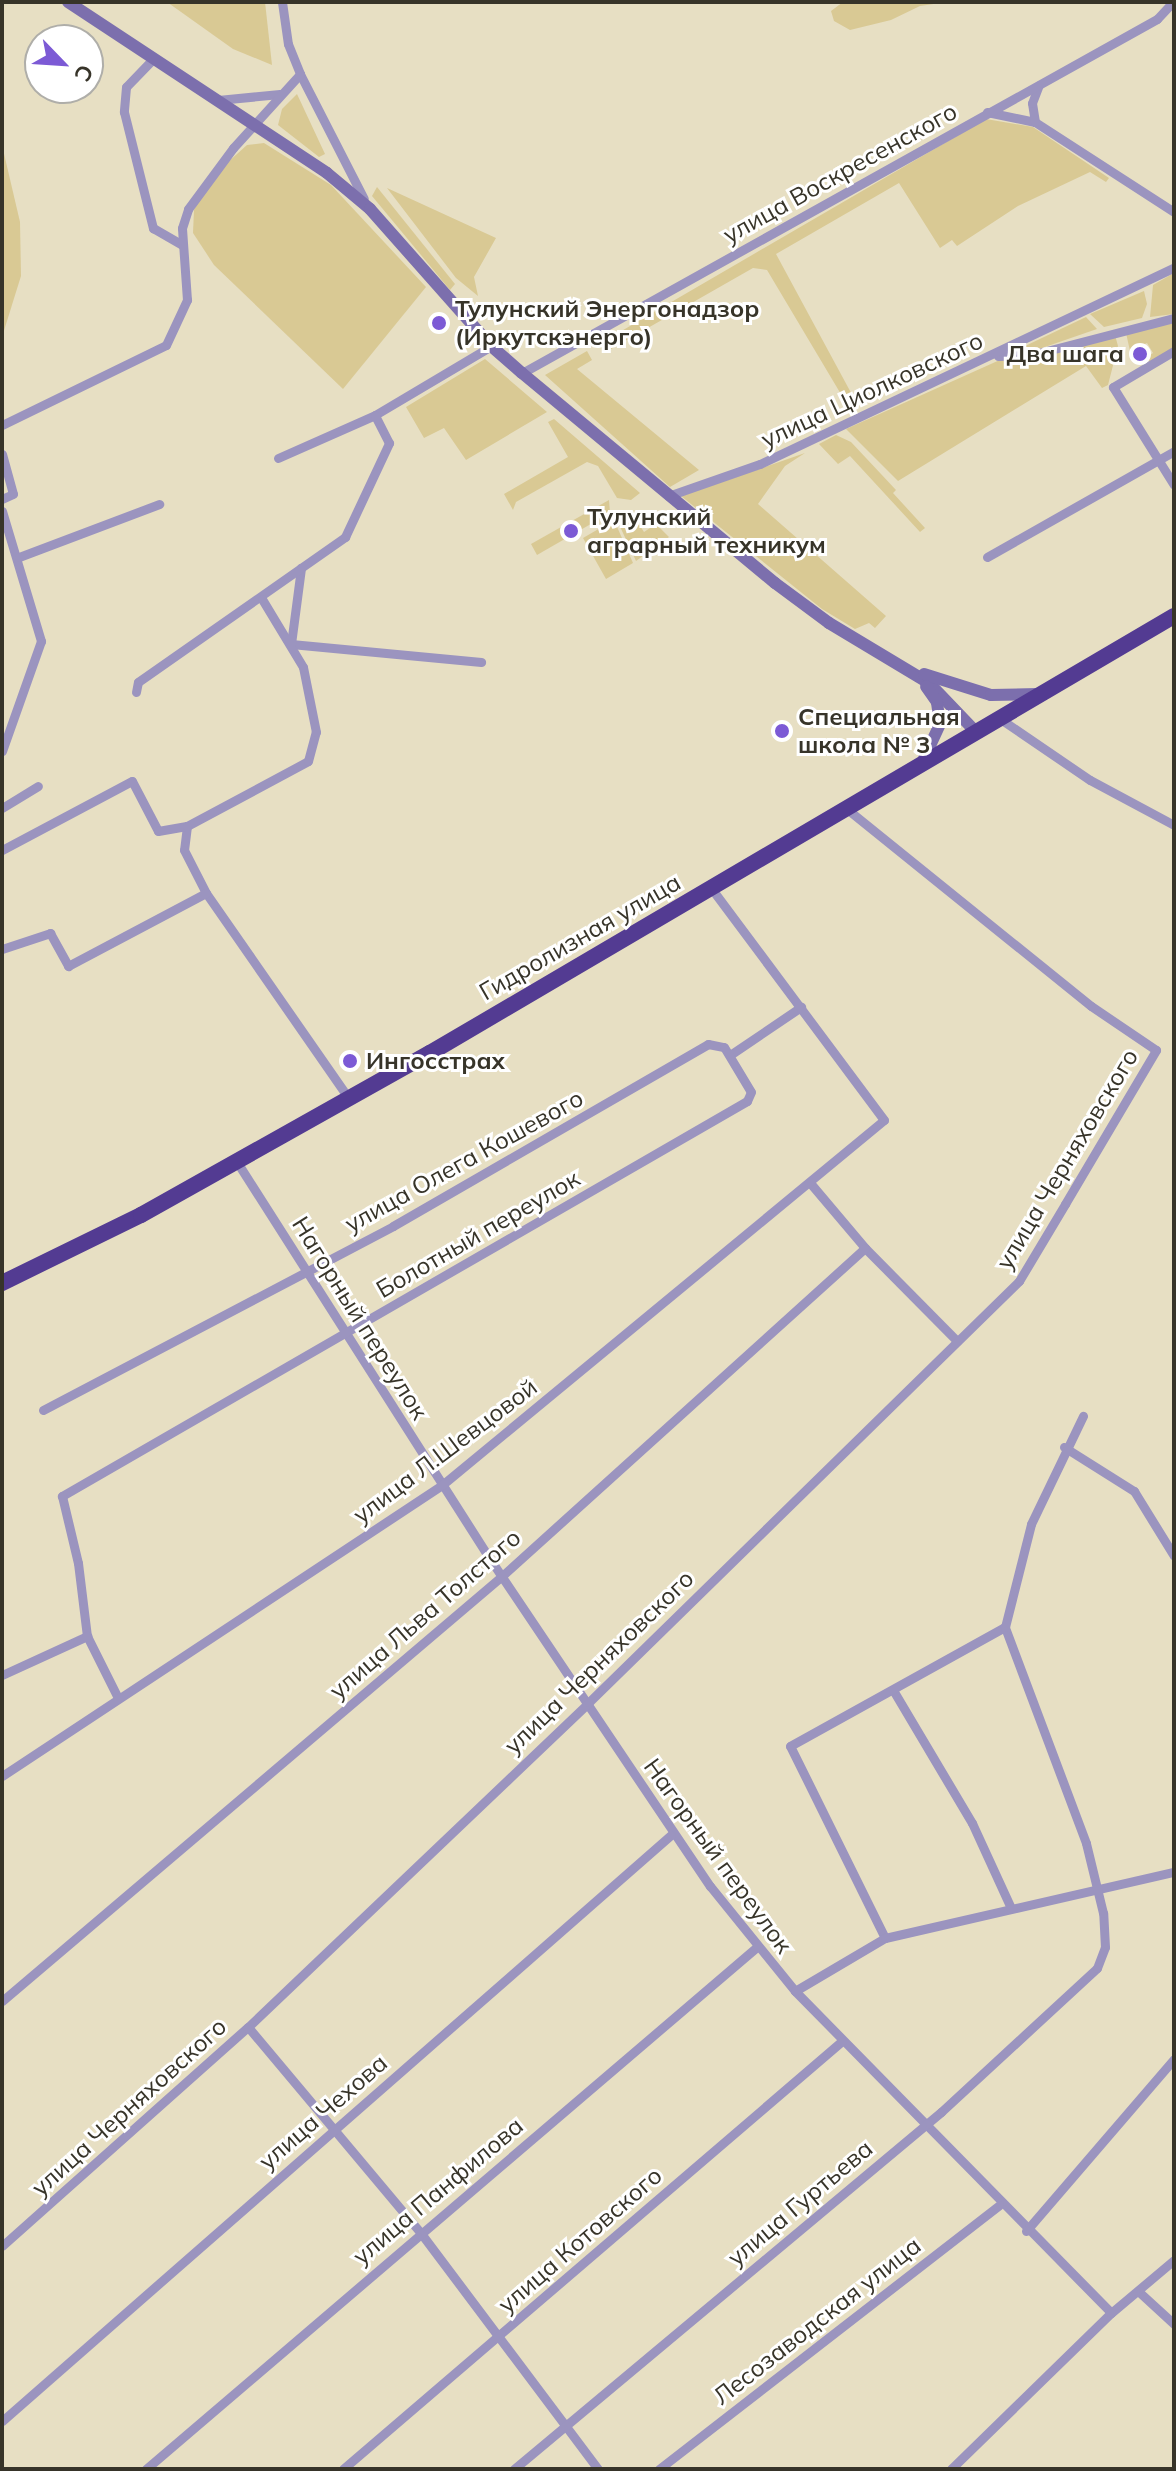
<!DOCTYPE html>
<html>
<head>
<meta charset="utf-8">
<style>
	body { margin:0 }
	#map { position:relative; width:1176px; height:2471px; overflow:hidden; background:#e7dfc3; font-family:Mulish,sans-serif }
	div>[style] { position:absolute }
	.green>* { inset:0; background:#d9c994 }
	.street>* { height:9px; margin:-4.5px; padding:0 4.5px; transform-origin:4.5px; border-radius:4.5px; background:#9b94bf }
	.secondary>* { height:12px; margin:-6px; padding:0 6px; transform-origin:6px; border-radius:6px; background:#7c6fad }
	.highway>* { height:16px; margin:-8px; padding:0 8px; transform-origin:8px; border-radius:8px; background:#533b92 }
	.dots>* { width:22px; height:22px; translate:-50% -50%; box-sizing:border-box; border:4px solid #fff; border-radius:50% }
	span { translate:-50% -50%; white-space:nowrap; text-align:center; line-height:1.15; -webkit-text-stroke:6px #fff; paint-order:stroke }
	.street-label { font-size:24px; color:#373429 }
	.poi-label { font-size:24px; color:#373429; font-weight:700 }
	.left { translate:0 -50%; text-align:left }
	.right { translate:-100% -50%; text-align:right }
	.frame { position:absolute; inset:0; border:4px solid #373429; pointer-events:none }
	.north { position:absolute; left:24px; top:24px; width:80px; height:80px; box-sizing:border-box; background:#fff; border:2px solid #afaea9; border-radius:50%; rotate:115deg; font-size:22px; font-weight:700; line-height:32px; text-align:center; color:#373429 }
	.north::after { content:''; display:block; margin:auto; width:28px; height:36px; background:#7c5ad5; clip-path:polygon(50% 0,100% 100%,50% 72%,0 100%) }
</style>
</head>
<body>
<div id="map">
	<div class="green">
		<i style="clip-path:polygon(167px 2px,265px 2px,272px 65px,233px 49px)"></i>
		<i style="clip-path:polygon(843px 2px,947px 2px,920px 6px,891px 20px,850px 30px,834px 21px,831px 11px)"></i>
		<i style="clip-path:polygon(297px 94px,325px 154px,319px 157px,278px 125px,282px 109px)"></i>
		<i style="clip-path:polygon(986px 119px,1033px 127px,1109px 178px,1106px 182px,1090px 172px,1018px 206px,957px 246px,952px 240px,940px 248px,899px 183px,776px 254px,856px 402px,848px 406px,767px 270px,753px 268px,611px 349px,606px 340px)"></i>
		<i style="clip-path:polygon(264px 143px,331px 185px,426px 287px,343px 389px,214px 265px,193px 233px,194px 210px,207px 181px,247px 145px)"></i>
		<i style="clip-path:polygon(2px 145px,20px 222px,21px 276px,2px 337px)"></i>
		<i style="clip-path:polygon(377px 187px,455px 284px,450px 290px,372px 196px)"></i>
		<i style="clip-path:polygon(387px 188px,496px 238px,474px 277px,478px 296px,456px 278px)"></i>
		<i style="clip-path:polygon(1174px 273px,1174px 314px,1150px 317px,1153px 285px)"></i>
		<i style="clip-path:polygon(1144px 291px,1147px 304px,1142px 318px,1104px 327px,1090px 314px)"></i>
		<i style="clip-path:polygon(1086px 317px,1097px 329px,1039px 349px,1023px 347px)"></i>
		<i style="clip-path:polygon(1174px 323px,1174px 349px,1150px 362px,1147px 357px,1153px 353px,1147px 343px,1130px 351px,1126px 333px)"></i>
		<i style="clip-path:polygon(1115px 335px,1118px 346px,1108px 385px,1102px 388px,1086px 366px,898px 481px,846px 429px,1002px 359px)"></i>
		<i style="clip-path:polygon(587px 351px,592px 360px,577px 369px,699px 470px,670px 487px,545px 375px)"></i>
		<i style="clip-path:polygon(485px 359px,547px 412px,466px 460px,444px 428px,424px 438px,406px 407px)"></i>
		<i style="clip-path:polygon(554px 419px,640px 493px,631px 500px,617px 498px,598px 466px,587px 462px,516px 502px,513px 510px,504px 494px,568px 457px,548px 422px)"></i>
		<i style="clip-path:polygon(836px 435px,851px 442px,896px 490px,893px 493px,925px 528px,920px 532px,850px 456px,838px 464px,819px 444px)"></i>
		<i style="clip-path:polygon(805px 453px,785px 466px,758px 504px,886px 616px,875px 628px,869px 623px,855px 629px,822px 609px,681px 496px)"></i>
		<i style="clip-path:polygon(609px 500px,610px 513px,537px 555px,531px 544px)"></i>
		<i style="clip-path:polygon(630px 510px,644px 532px,656px 524px,669px 537px,636px 561px,616px 518px)"></i>
		<i style="clip-path:polygon(614px 520px,633px 563px,606px 579px,583px 538px)"></i>
	</div>
	<div class="street">
		<i style="left:282px;top:2px;width:42px;rotate:81.9deg"></i>
		<i style="left:288px;top:44px;width:32px;rotate:68deg"></i>
		<i style="left:300px;top:74px;width:140px;rotate:62.9deg"></i>
		<i style="left:152px;top:60px;width:37px;rotate:134deg"></i>
		<i style="left:126px;top:87px;width:25px;rotate:95deg"></i>
		<i style="left:124px;top:112px;width:120px;rotate:76deg"></i>
		<i style="left:153px;top:228px;width:34px;rotate:30deg"></i>
		<i style="left:218px;top:100px;width:62px;rotate:-5.5deg"></i>
		<i style="left:987px;top:112px;width:49px;rotate:11.8deg"></i>
		<i style="left:1035px;top:122px;width:166px;rotate:32.9deg"></i>
		<i style="left:1035px;top:122px;width:19px;rotate:-99deg"></i>
		<i style="left:1032px;top:103px;width:19px;rotate:-69deg"></i>
		<i style="left:1174px;top:351px;width:71px;rotate:149.5deg"></i>
		<i style="left:1113px;top:387px;width:115px;rotate:58.1deg"></i>
		<i style="left:998px;top:356px;width:33px;rotate:-2deg"></i>
		<i style="left:1031px;top:355px;width:148px;rotate:-14.5deg"></i>
		<i style="left:522px;top:373px;width:727px;rotate:-29.14deg"></i>
		<i style="left:1157px;top:19px;width:23px;rotate:-47deg"></i>
		<i style="left:2px;top:425px;width:182px;rotate:-26deg"></i>
		<i style="left:166px;top:345px;width:50px;rotate:-65deg"></i>
		<i style="left:187px;top:300px;width:72px;rotate:-94deg"></i>
		<i style="left:182px;top:228px;width:20px;rotate:-72deg"></i>
		<i style="left:188px;top:209px;width:76px;rotate:-53.6deg"></i>
		<i style="left:233px;top:148px;width:100px;rotate:-47.8deg"></i>
		<i style="left:2px;top:454px;width:41px;rotate:74.6deg"></i>
		<i style="left:13px;top:494px;width:12px;rotate:156deg"></i>
		<i style="left:278px;top:458px;width:106px;rotate:-23.9deg"></i>
		<i style="left:375px;top:415px;width:135px;rotate:-30.7deg"></i>
		<i style="left:668px;top:496px;width:97px;rotate:-19.2deg"></i>
		<i style="left:760px;top:464px;width:458px;rotate:-25.4deg"></i>
		<i style="left:2px;top:511px;width:136px;rotate:73.3deg"></i>
		<i style="left:41px;top:641px;width:117px;rotate:109.5deg"></i>
		<i style="left:19px;top:557px;width:150px;rotate:-20.7deg"></i>
		<i style="left:987px;top:557px;width:215px;rotate:-29.5deg"></i>
		<i style="left:291px;top:644px;width:191px;rotate:5.4deg"></i>
		<i style="left:291px;top:644px;width:77px;rotate:-82.5deg"></i>
		<i style="left:136px;top:692px;width:10px;rotate:-79deg"></i>
		<i style="left:138px;top:682px;width:253px;rotate:-35deg"></i>
		<i style="left:345px;top:537px;width:104px;rotate:-64.9deg"></i>
		<i style="left:389px;top:443px;width:31px;rotate:-117deg"></i>
		<i style="left:999px;top:718px;width:110px;rotate:34.3deg"></i>
		<i style="left:1090px;top:780px;width:95px;rotate:28.2deg"></i>
		<i style="left:2px;top:808px;width:42px;rotate:-31.4deg"></i>
		<i style="left:187px;top:826px;width:24px;rotate:97deg"></i>
		<i style="left:184px;top:850px;width:48px;rotate:62.9deg"></i>
		<i style="left:206px;top:893px;width:251px;rotate:55.2deg"></i>
		<i style="left:2px;top:850px;width:147px;rotate:-28deg"></i>
		<i style="left:132px;top:781px;width:56px;rotate:62.5deg"></i>
		<i style="left:158px;top:831px;width:29px;rotate:-10deg"></i>
		<i style="left:187px;top:826px;width:137px;rotate:-28.2deg"></i>
		<i style="left:308px;top:761px;width:30px;rotate:-75deg"></i>
		<i style="left:316px;top:732px;width:66px;rotate:-101.3deg"></i>
		<i style="left:303px;top:667px;width:79px;rotate:-121.1deg"></i>
		<i style="left:2px;top:949px;width:51px;rotate:-18.4deg"></i>
		<i style="left:50px;top:933px;width:38px;rotate:61deg"></i>
		<i style="left:68px;top:966px;width:156px;rotate:-27.9deg"></i>
		<i style="left:730px;top:1055px;width:86px;rotate:-34.1deg"></i>
		<i style="left:237px;top:1162px;width:467px;rotate:57.5deg"></i>
		<i style="left:488px;top:1556px;width:398px;rotate:56.1deg"></i>
		<i style="left:710px;top:1886px;width:135px;rotate:51deg"></i>
		<i style="left:795px;top:1991px;width:451px;rotate:45.5deg"></i>
		<i style="left:811px;top:1184px;width:84px;rotate:49.8deg"></i>
		<i style="left:865px;top:1248px;width:131px;rotate:45.3deg"></i>
		<i style="left:43px;top:1410px;width:395px;rotate:-27.7deg"></i>
		<i style="left:393px;top:1226px;width:364px;rotate:-30deg"></i>
		<i style="left:708px;top:1044px;width:16px;rotate:11deg"></i>
		<i style="left:724px;top:1047px;width:52px;rotate:59deg"></i>
		<i style="left:751px;top:1092px;width:10px;rotate:114deg"></i>
		<i style="left:747px;top:1101px;width:791px;rotate:150.03deg"></i>
		<i style="left:62px;top:1496px;width:69px;rotate:76.6deg"></i>
		<i style="left:78px;top:1563px;width:74px;rotate:83deg"></i>
		<i style="left:87px;top:1636px;width:67px;rotate:63.4deg"></i>
		<i style="left:1064px;top:1447px;width:83px;rotate:32.2deg"></i>
		<i style="left:1134px;top:1491px;width:76px;rotate:58.4deg"></i>
		<i style="left:2px;top:1675px;width:94px;rotate:-24.6deg"></i>
		<i style="left:893px;top:1690px;width:155px;rotate:59.3deg"></i>
		<i style="left:972px;top:1823px;width:94px;rotate:65.4deg"></i>
		<i style="left:2px;top:1776px;width:528px;rotate:-33.48deg"></i>
		<i style="left:442px;top:1485px;width:573px;rotate:-39.55deg"></i>
		<i style="left:884px;top:1120px;width:289px;rotate:-126.7deg"></i>
		<i style="left:885px;top:1938px;width:214px;rotate:-116.3deg"></i>
		<i style="left:790px;top:1746px;width:246px;rotate:-29deg"></i>
		<i style="left:795px;top:1991px;width:104px;rotate:-30.5deg"></i>
		<i style="left:885px;top:1938px;width:296px;rotate:-12.9deg"></i>
		<i style="left:2px;top:2001px;width:656px;rotate:-40.36deg"></i>
		<i style="left:502px;top:1576px;width:489px;rotate:-42.1deg"></i>
		<i style="left:248px;top:2027px;width:268px;rotate:50deg"></i>
		<i style="left:420px;top:2232px;width:296px;rotate:53.1deg"></i>
		<i style="left:1026px;top:2231px;width:227px;rotate:-49.3deg"></i>
		<i style="left:2px;top:2246px;width:328px;rotate:-41.7deg"></i>
		<i style="left:247px;top:2028px;width:472px;rotate:-43.6deg"></i>
		<i style="left:589px;top:1702px;width:602px;rotate:-44.39deg"></i>
		<i style="left:1019px;top:1281px;width:90px;rotate:-59.1deg"></i>
		<i style="left:1065px;top:1204px;width:179px;rotate:-59.4deg"></i>
		<i style="left:1156px;top:1050px;width:78px;rotate:-145.9deg"></i>
		<i style="left:1091px;top:1006px;width:314px;rotate:-141.1deg"></i>
		<i style="left:1138px;top:2291px;width:49px;rotate:42.5deg"></i>
		<i style="left:2px;top:2421px;width:889px;rotate:-41.22deg"></i>
		<i style="left:146px;top:2469px;width:805px;rotate:-40.52deg"></i>
		<i style="left:343px;top:2469px;width:657px;rotate:-40.62deg"></i>
		<i style="left:514px;top:2469px;width:557px;rotate:-39.9deg"></i>
		<i style="left:941px;top:2112px;width:212px;rotate:-42.7deg"></i>
		<i style="left:1097px;top:1968px;width:22px;rotate:-69deg"></i>
		<i style="left:1105px;top:1947px;width:34px;rotate:-93deg"></i>
		<i style="left:1103px;top:1913px;width:72px;rotate:-103.7deg"></i>
		<i style="left:1086px;top:1843px;width:231px;rotate:-110.6deg"></i>
		<i style="left:1005px;top:1627px;width:106px;rotate:-75.8deg"></i>
		<i style="left:1031px;top:1524px;width:120px;rotate:-64.3deg"></i>
		<i style="left:659px;top:2469px;width:430px;rotate:-37.8deg"></i>
		<i style="left:951px;top:2469px;width:223px;rotate:-44.3deg"></i>
		<i style="left:1111px;top:2313px;width:82px;rotate:-40.1deg"></i>
	</div>
	<div class="secondary">
		<i style="left:68px;top:2px;width:310px;rotate:33.4deg"></i>
		<i style="left:327px;top:173px;width:56px;rotate:39.9deg"></i>
		<i style="left:370px;top:209px;width:183px;rotate:48.5deg"></i>
		<i style="left:491px;top:346px;width:41px;rotate:41.1deg"></i>
		<i style="left:522px;top:373px;width:329px;rotate:39.7deg"></i>
		<i style="left:775px;top:583px;width:67px;rotate:36.5deg"></i>
		<i style="left:829px;top:623px;width:117px;rotate:31deg"></i>
		<i style="left:929px;top:683px;width:66px;rotate:46.2deg"></i>
		<i style="left:924px;top:674px;width:70px;rotate:17.4deg"></i>
		<i style="left:991px;top:695px;width:47px;rotate:-1.2deg"></i>
		<i style="left:922px;top:763px;width:43px;rotate:-65.2deg"></i>
		<i style="left:940px;top:724px;width:22px;rotate:-98deg"></i>
		<i style="left:937px;top:702px;width:19px;rotate:-125deg"></i>
	</div>
	<div class="highway">
		<i style="left:2px;top:1283px;width:155px;rotate:-26.1deg"></i>
		<i style="left:141px;top:1215px;width:331px;rotate:-29.3deg"></i>
		<i style="left:430px;top:1053px;width:863px;rotate:-30.43deg"></i>
	</div>
	<div class="dots">
		<i style="left:439px;top:323px;background:#7c5ad5"></i>
		<i style="left:1140px;top:354px;background:#7c5ad5"></i>
		<i style="left:571px;top:531px;background:#7c5ad5"></i>
		<i style="left:782px;top:731px;background:#7c5ad5"></i>
		<i style="left:350px;top:1061px;background:#7c5ad5"></i>
	</div>
	<div class="street-label">
		<span style="left:840px;top:173px;rotate:-29deg">улица Воскресенского</span>
		<span style="left:872px;top:390px;rotate:-25deg">улица Циолковского</span>
		<span style="left:580px;top:937px;rotate:-30deg">Гидролизная улица</span>
		<span style="left:1067px;top:1159px;rotate:-59deg">улица Черняховского</span>
		<span style="left:464px;top:1161px;rotate:-29deg">улица Олега Кошевого</span>
		<span style="left:478px;top:1234px;rotate:-30deg">Болотный переулок</span>
		<span style="left:360px;top:1318px;rotate:58deg">Нагорный переулок</span>
		<span style="left:445px;top:1451px;rotate:-37deg">улица Л.Шевцовой</span>
		<span style="left:425px;top:1614px;rotate:-41deg">улица Льва Толстого</span>
		<span style="left:599px;top:1662px;rotate:-44deg">улица Черняховского</span>
		<span style="left:718px;top:1856px;rotate:54deg">Нагорный переулок</span>
		<span style="left:129px;top:2107px;rotate:-42deg">улица Черняховского</span>
		<span style="left:323px;top:2112px;rotate:-41deg">улица Чехова</span>
		<span style="left:438px;top:2191px;rotate:-40deg">улица Панфилова</span>
		<span style="left:800px;top:2203px;rotate:-40deg">улица Гуртьева</span>
		<span style="left:580px;top:2240px;rotate:-41deg">улица Котовского</span>
		<span style="left:817px;top:2321px;rotate:-38deg">Лесозаводская улица</span>
	</div>
	<div class="poi-label">
		<span class="left" style="left:455px;top:323px">Тулунский Энергонадзор<br>(Иркутскэнерго)</span>
		<span class="right" style="left:1124px;top:354px">Два шага</span>
		<span class="left" style="left:587px;top:531px">Тулунский<br>аграрный техникум</span>
		<span class="left" style="left:798px;top:731px">Специальная<br>школа № 3</span>
		<span class="left" style="left:366px;top:1061px">Ингосстрах</span>
	</div>
	<div class="frame"></div>
	<div class="north">С</div>
</div>
</body>
</html>
